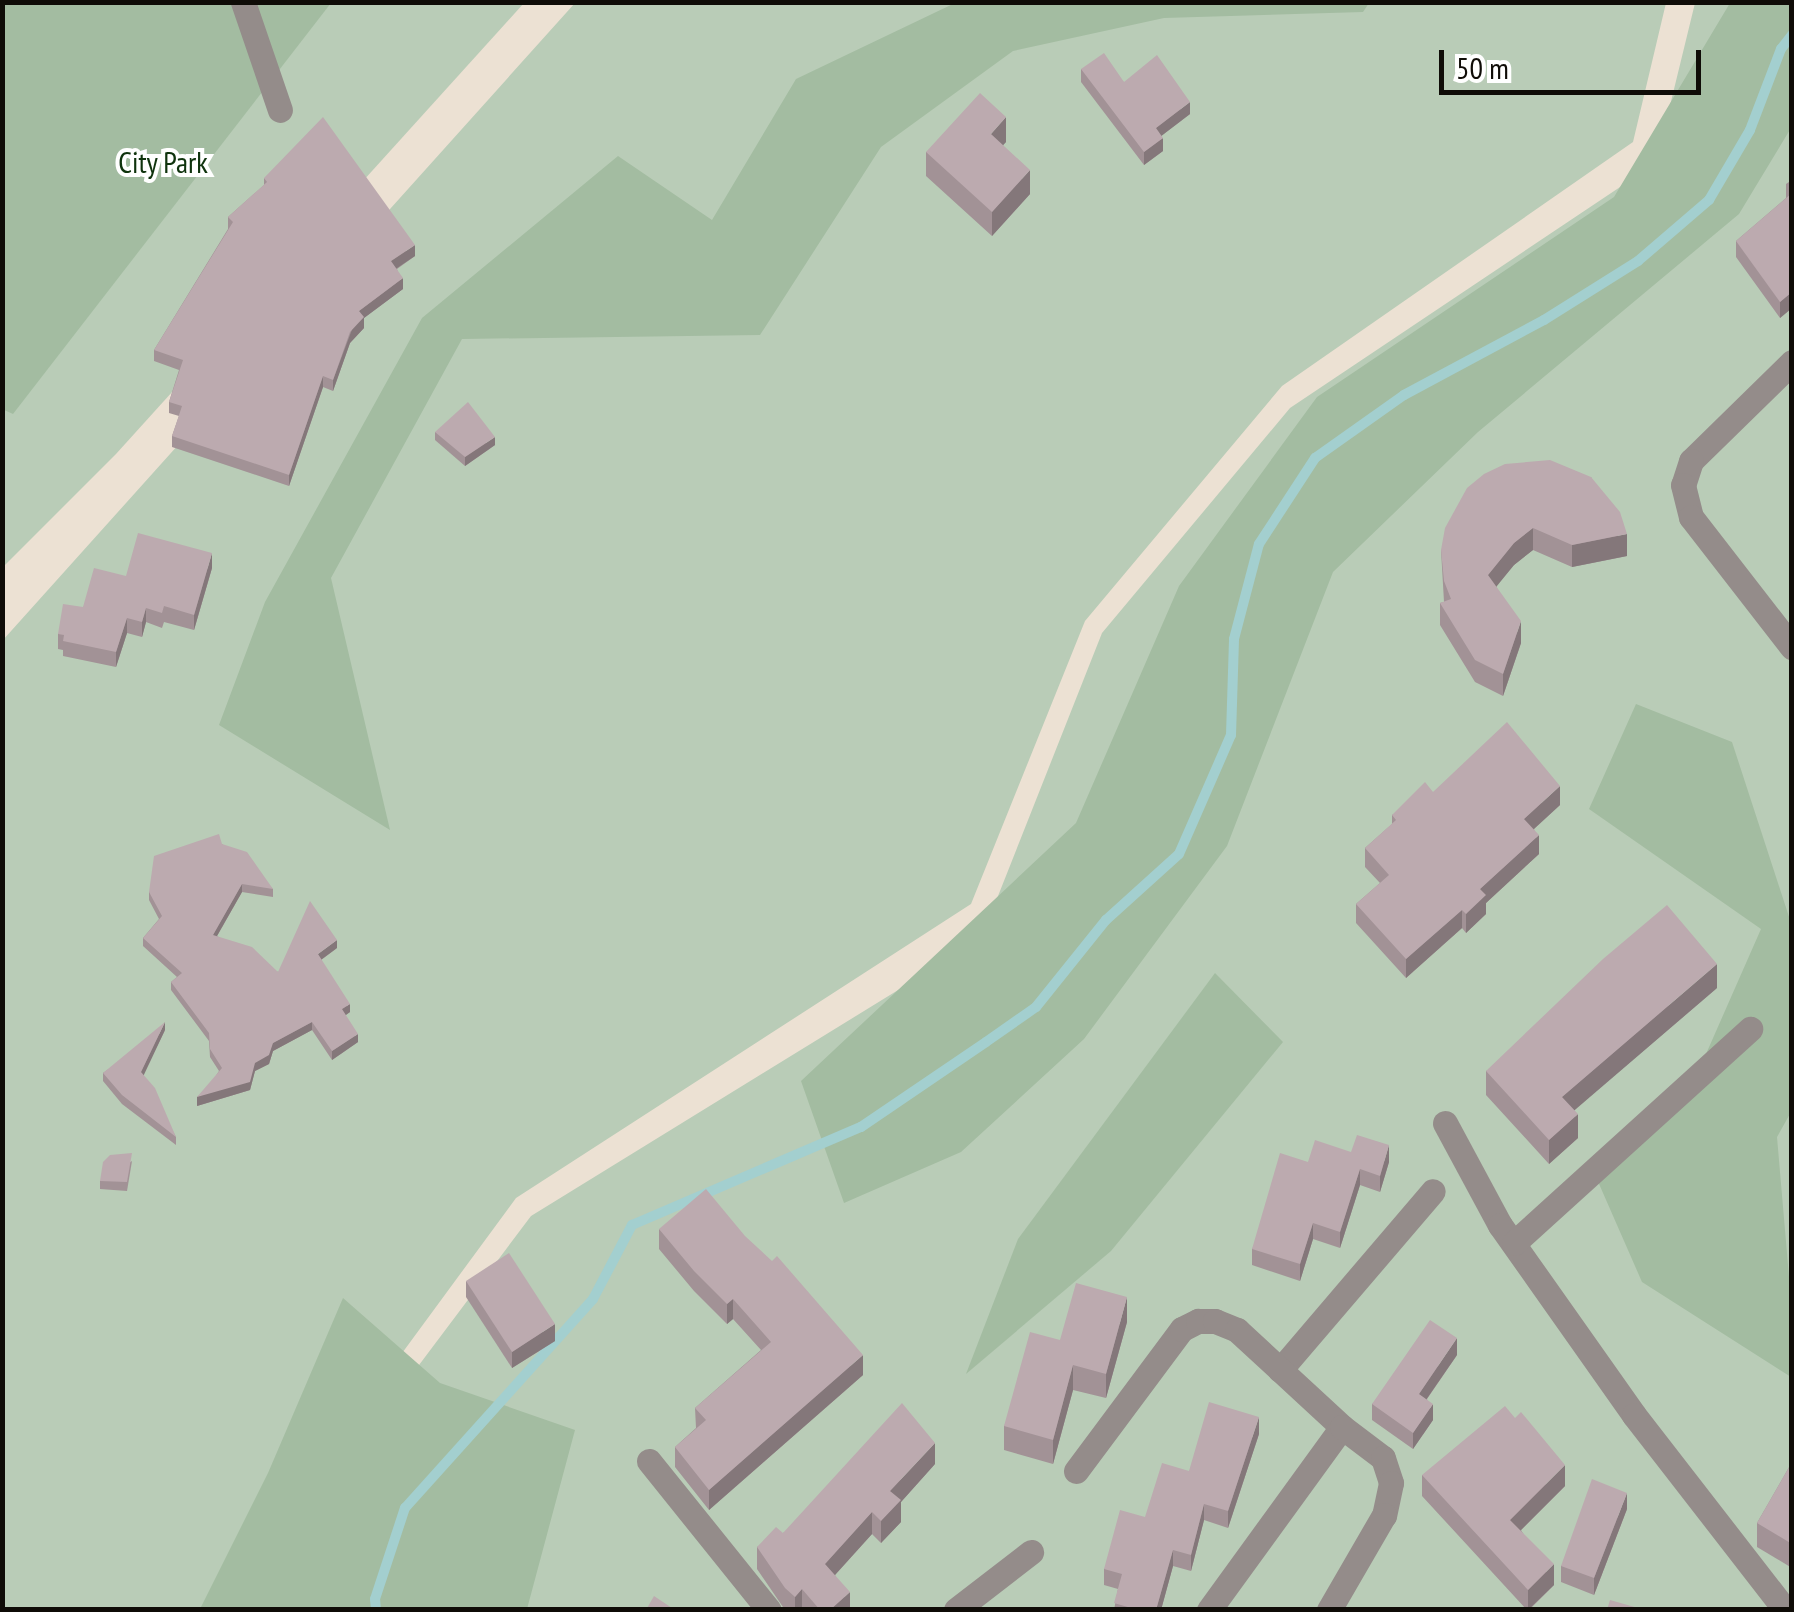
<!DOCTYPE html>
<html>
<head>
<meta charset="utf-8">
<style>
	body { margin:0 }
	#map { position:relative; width:1794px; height:1612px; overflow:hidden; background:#ece1d3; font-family:"PT Sans Narrow",sans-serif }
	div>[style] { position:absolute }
	.green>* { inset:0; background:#b9ccb7 }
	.forest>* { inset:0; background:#a3bca1 }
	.stream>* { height:10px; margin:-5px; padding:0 5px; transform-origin:5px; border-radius:5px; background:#a3cfcf }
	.street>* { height:25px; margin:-12.5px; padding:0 12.5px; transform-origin:12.5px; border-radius:12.5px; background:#948c8a }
	.wall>* { inset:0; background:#a29296 }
	.shaded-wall>* { inset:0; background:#84777a }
	.building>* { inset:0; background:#bcaaaf }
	span { translate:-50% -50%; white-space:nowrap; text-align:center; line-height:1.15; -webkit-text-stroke:8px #fff; paint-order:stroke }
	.park-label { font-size:30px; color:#0f330d }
	.frame { position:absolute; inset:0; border:5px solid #0f0c07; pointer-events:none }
	.scale { position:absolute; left:1439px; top:50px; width:262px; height:45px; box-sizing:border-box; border:5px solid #0f0c07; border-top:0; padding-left:12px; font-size:30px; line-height:35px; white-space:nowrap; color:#0f0c07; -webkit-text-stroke:8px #fff; paint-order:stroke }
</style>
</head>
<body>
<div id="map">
	<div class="green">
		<i style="clip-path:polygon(3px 3px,524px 3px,116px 454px,3px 567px)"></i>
		<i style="clip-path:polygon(575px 3px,1666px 3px,1633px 142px,1282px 386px,1085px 621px,971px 904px,516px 1198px,386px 1375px,296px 1609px,3px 1610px,3px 640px)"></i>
		<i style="clip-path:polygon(1695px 3px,1791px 3px,1791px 1609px,320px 1610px,404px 1385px,531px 1216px,981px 939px,1102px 633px,1290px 408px,1656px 163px)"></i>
	</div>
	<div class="forest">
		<i style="clip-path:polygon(2px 3px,331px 3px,13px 414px,2px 409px)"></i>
		<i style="clip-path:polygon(955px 3px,1369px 3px,1363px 12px,1164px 18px,1013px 51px,881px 147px,760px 335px,462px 339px,331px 578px,390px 830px,219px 725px,265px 602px,422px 318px,618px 156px,712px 220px,796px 79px)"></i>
		<i style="clip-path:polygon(1730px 3px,1792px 3px,1791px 128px,1739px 214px,1478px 432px,1333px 572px,1227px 846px,1084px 1039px,961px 1152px,844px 1203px,801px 1081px,1076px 823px,1179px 586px,1317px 397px,1614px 197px)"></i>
		<i style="clip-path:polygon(1636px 704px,1732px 742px,1791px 923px,1791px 1112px,1777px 1137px,1791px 1300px,1791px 1377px,1642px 1282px,1596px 1177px,1706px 1054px,1761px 929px,1589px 809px)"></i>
		<i style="clip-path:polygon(1215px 973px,1283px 1042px,1111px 1251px,966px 1374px,1018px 1239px)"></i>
		<i style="clip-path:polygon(343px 1298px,440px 1383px,575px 1430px,527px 1609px,200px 1609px,268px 1473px)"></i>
	</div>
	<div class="stream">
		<i style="left:376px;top:1610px;width:11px;rotate:-95deg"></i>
		<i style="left:375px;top:1599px;width:96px;rotate:-71.8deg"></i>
		<i style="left:405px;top:1508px;width:281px;rotate:-48deg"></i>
		<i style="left:593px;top:1299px;width:84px;rotate:-62.2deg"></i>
		<i style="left:632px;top:1225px;width:249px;rotate:-23.2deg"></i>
		<i style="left:861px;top:1127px;width:151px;rotate:-34.2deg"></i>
		<i style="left:986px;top:1042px;width:61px;rotate:-35deg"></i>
		<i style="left:1036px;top:1007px;width:112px;rotate:-51.2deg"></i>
		<i style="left:1106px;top:920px;width:98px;rotate:-42.1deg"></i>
		<i style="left:1179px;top:854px;width:130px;rotate:-66.4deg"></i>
		<i style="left:1231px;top:735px;width:96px;rotate:-88.2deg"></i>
		<i style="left:1234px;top:639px;width:98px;rotate:-75.3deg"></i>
		<i style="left:1259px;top:544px;width:103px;rotate:-56.9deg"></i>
		<i style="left:1315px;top:458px;width:109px;rotate:-35.3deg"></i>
		<i style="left:1404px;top:395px;width:159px;rotate:-28.2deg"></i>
		<i style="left:1544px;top:320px;width:111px;rotate:-32.1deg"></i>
		<i style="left:1638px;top:261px;width:94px;rotate:-40.7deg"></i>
		<i style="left:1709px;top:200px;width:81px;rotate:-59.6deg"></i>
		<i style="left:1750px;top:130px;width:87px;rotate:-69.1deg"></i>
		<i style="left:1781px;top:49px;width:18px;rotate:-52deg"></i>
	</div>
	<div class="street">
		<i style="left:243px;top:2px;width:114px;rotate:71.1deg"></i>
		<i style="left:1792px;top:362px;width:141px;rotate:135.6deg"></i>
		<i style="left:1691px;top:461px;width:25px;rotate:108deg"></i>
		<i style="left:1683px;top:485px;width:33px;rotate:76deg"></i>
		<i style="left:1691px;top:517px;width:165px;rotate:52.2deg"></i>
		<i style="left:1445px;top:1123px;width:116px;rotate:61.7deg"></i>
		<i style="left:1500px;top:1225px;width:232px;rotate:54.8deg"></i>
		<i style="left:1634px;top:1415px;width:247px;rotate:52.2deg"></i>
		<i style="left:1514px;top:1243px;width:319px;rotate:-42.2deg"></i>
		<i style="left:1280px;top:1370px;width:235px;rotate:-49.5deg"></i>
		<i style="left:649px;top:1461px;width:191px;rotate:51.2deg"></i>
		<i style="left:1076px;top:1471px;width:177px;rotate:-53.3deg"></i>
		<i style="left:1182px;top:1329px;width:18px;rotate:-27deg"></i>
		<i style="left:1198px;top:1321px;width:17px"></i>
		<i style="left:1215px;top:1321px;width:24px;rotate:22deg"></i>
		<i style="left:1237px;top:1330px;width:143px;rotate:42.7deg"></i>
		<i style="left:956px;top:1610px;width:95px;rotate:-37.7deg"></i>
		<i style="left:1209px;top:1610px;width:226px;rotate:-54deg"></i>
		<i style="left:1342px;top:1427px;width:51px;rotate:37.1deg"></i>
		<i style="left:1383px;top:1458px;width:26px;rotate:72deg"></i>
		<i style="left:1391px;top:1483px;width:33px;rotate:102deg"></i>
		<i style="left:1384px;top:1515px;width:110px;rotate:120.1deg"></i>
	</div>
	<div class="wall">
		<i style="clip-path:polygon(1081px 69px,1124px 82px,1190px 114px,1161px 136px,1163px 151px,1144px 165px,1081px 82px)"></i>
		<i style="clip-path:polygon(1006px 142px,1003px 145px,1030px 194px,992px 236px,926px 176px,926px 152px)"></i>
		<i style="clip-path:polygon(264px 178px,415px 256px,397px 269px,403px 289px,364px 318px,364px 328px,350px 343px,333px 391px,323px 387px,289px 486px,172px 447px,172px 436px,179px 416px,169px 413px,169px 402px,179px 370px,154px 361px,154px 350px,228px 229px,228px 217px,264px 185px)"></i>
		<i style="clip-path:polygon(1792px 180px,1792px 308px,1780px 318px,1736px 257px,1736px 241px,1786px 198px,1786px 184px)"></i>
		<i style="clip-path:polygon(435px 432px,495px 445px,465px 466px,435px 440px)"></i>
		<i style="clip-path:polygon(1591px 477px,1627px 556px,1572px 567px,1533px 550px,1514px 565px,1496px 586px,1521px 643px,1503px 696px,1475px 682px,1440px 625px,1440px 603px,1444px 602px,1441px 550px)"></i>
		<i style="clip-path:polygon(212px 568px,194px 630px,164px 622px,162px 628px,146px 622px,142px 637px,127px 633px,116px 667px,63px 656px,63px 650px,58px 649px,58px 634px,83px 607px,126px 576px)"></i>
		<i style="clip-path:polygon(1433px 792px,1560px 805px,1534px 829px,1539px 854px,1486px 903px,1486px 914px,1466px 933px,1462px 928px,1406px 978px,1356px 923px,1356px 904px,1380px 883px,1365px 867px,1365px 848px,1392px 824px,1392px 815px)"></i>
		<i style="clip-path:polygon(222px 844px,273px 889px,273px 897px,242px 892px,217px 936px,278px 972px,337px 948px,321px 960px,350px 1012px,345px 1015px,358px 1042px,332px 1060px,312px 1030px,273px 1051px,269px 1064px,255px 1071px,250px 1090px,197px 1106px,219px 1071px,210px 1057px,209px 1041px,171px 990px,171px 982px,177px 977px,143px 946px,143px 938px,159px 919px,149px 900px,149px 892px)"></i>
		<i style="clip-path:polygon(1717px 988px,1574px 1110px,1578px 1138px,1549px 1164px,1486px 1095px,1486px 1071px)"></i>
		<i style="clip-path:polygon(165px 1030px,143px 1075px,176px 1137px,176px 1145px,122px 1104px,103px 1081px,103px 1073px)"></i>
		<i style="clip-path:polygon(1351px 1152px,1389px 1162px,1380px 1192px,1360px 1185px,1340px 1248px,1313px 1239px,1300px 1281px,1252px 1265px,1252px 1249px,1308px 1162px)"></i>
		<i style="clip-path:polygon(132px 1161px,127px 1191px,100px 1189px,100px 1181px)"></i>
		<i style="clip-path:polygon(659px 1229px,863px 1375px,709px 1510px,675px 1467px,675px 1447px,696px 1428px,695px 1408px,761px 1350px,733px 1319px,727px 1324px,694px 1291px,659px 1249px)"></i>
		<i style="clip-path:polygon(466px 1281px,555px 1341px,512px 1368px,466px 1297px)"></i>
		<i style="clip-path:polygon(1127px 1322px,1106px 1398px,1073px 1390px,1053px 1464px,1004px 1450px,1004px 1426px,1060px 1340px)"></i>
		<i style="clip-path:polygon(1457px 1355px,1427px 1399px,1433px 1420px,1413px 1449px,1372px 1420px,1372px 1404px)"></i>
		<i style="clip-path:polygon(1259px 1434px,1228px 1528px,1204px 1520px,1191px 1571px,1173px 1566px,1161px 1610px,1114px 1610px,1118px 1589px,1104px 1585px,1104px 1569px,1189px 1471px)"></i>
		<i style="clip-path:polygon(1792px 1462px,1792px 1568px,1757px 1547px,1757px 1523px)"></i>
		<i style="clip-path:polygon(935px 1464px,901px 1502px,901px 1522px,881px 1543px,872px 1534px,835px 1575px,850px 1610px,785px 1610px,757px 1569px,757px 1547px,783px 1533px)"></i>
		<i style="clip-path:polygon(1422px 1475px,1565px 1486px,1521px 1530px,1554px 1585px,1529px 1610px,1527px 1610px,1422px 1496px)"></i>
		<i style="clip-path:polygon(1627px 1509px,1594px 1595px,1561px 1582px,1561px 1566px)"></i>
	</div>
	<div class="shaded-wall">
		<i style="clip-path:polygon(1190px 102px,1190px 114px,1156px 140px,1156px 128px)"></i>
		<i style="clip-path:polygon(1006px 117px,1006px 142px,991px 158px,991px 134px)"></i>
		<i style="clip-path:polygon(1163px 138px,1163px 151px,1144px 165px,1144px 152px)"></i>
		<i style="clip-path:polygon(1030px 170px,1030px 194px,992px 236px,992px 212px)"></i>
		<i style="clip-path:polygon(415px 245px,415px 256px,391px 272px,391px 261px)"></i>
		<i style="clip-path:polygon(403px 278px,403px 289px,364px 318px,364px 328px,350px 343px,333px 391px,333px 380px,359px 311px)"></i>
		<i style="clip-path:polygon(1792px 292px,1792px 308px,1780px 318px,1780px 302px)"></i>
		<i style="clip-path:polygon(323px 376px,323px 387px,289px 486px,289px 475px)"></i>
		<i style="clip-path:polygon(495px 437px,495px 445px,465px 466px,465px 457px)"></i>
		<i style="clip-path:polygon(1533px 528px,1533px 550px,1514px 565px,1488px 597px,1488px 575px,1514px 543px)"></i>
		<i style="clip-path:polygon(1627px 534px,1627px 556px,1572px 567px,1572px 545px)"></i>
		<i style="clip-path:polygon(212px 553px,212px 568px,194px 630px,194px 615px)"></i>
		<i style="clip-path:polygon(146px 608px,146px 622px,142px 637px,142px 622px)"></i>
		<i style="clip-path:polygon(127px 618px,127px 633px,116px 667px,116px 652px)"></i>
		<i style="clip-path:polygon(1521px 621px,1521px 643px,1503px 696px,1503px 674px)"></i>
		<i style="clip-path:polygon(1560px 786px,1560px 805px,1524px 838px,1524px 819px)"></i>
		<i style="clip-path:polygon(1539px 835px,1539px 854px,1486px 903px,1486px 914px,1466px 933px,1466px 914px,1480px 889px)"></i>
		<i style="clip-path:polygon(242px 884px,242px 892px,213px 943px,213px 935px)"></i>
		<i style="clip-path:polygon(1462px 910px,1462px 928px,1406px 978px,1406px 959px)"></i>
		<i style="clip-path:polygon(337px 940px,337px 948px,318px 962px,318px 954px)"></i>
		<i style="clip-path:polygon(1717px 964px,1717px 988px,1562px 1121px,1562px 1097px)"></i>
		<i style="clip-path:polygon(350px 1004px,350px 1012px,342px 1018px,342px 1009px)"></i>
		<i style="clip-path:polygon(165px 1022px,165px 1030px,141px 1081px,141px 1072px)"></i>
		<i style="clip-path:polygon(312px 1022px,312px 1030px,273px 1051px,269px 1064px,255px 1071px,250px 1090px,197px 1106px,197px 1097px,273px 1043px)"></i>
		<i style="clip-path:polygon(358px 1034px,358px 1042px,332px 1060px,332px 1051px)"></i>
		<i style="clip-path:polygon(1578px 1114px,1578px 1138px,1549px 1164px,1549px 1140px)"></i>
		<i style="clip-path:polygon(1389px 1145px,1389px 1162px,1380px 1192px,1380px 1176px)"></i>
		<i style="clip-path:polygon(1360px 1169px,1360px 1185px,1340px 1248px,1340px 1232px)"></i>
		<i style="clip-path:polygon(1313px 1223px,1313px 1239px,1300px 1281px,1300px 1264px)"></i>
		<i style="clip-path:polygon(1127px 1297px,1127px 1322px,1106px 1398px,1106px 1374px)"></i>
		<i style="clip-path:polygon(733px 1299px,733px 1319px,727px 1324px,727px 1304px)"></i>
		<i style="clip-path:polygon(555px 1324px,555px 1341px,512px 1368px,512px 1352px)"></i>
		<i style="clip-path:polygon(1457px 1338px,1457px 1355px,1419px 1410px,1419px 1394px)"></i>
		<i style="clip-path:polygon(863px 1355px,863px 1375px,709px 1510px,709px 1490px)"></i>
		<i style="clip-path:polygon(1073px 1365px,1073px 1390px,1053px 1464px,1053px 1440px)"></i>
		<i style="clip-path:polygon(1433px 1404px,1433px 1420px,1413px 1449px,1413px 1433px)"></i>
		<i style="clip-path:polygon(1259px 1417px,1259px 1434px,1228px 1528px,1228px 1511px)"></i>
		<i style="clip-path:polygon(935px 1443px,935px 1464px,901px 1502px,901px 1522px,881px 1543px,881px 1521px,890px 1491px)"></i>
		<i style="clip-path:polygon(1565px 1465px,1565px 1486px,1510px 1541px,1510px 1520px)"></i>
		<i style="clip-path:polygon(1627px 1493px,1627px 1509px,1594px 1595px,1594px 1578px)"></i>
		<i style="clip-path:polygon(1204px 1504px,1204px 1520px,1191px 1571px,1191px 1555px)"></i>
		<i style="clip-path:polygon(872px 1512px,872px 1534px,825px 1586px,825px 1564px)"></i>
		<i style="clip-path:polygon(1173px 1550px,1173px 1566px,1161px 1610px,1156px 1610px)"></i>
		<i style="clip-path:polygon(1554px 1564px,1554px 1585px,1528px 1610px,1528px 1590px)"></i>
		<i style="clip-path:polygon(802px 1589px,802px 1610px,795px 1610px,795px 1597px)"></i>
		<i style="clip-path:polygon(850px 1592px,850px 1610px,830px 1610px)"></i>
	</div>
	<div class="building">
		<i style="clip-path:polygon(1104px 53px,1124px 82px,1157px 55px,1190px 102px,1156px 128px,1163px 138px,1144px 152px,1081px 69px)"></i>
		<i style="clip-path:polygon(980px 93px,1006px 117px,991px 134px,1030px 170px,992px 212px,926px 152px)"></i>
		<i style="clip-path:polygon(323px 117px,415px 245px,391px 261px,403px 278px,359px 311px,364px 317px,350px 332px,333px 380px,323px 376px,289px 475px,172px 436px,182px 406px,169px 402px,183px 360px,154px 350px,233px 222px,228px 217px,267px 182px,264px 178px)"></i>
		<i style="clip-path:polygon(1792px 193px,1792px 292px,1780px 302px,1736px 241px)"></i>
		<i style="clip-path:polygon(468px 402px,495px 437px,465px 457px,435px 432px)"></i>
		<i style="clip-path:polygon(1550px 460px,1591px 477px,1620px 512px,1627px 534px,1572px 545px,1533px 528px,1514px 543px,1488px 575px,1521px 621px,1503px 674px,1475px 660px,1440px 603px,1451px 599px,1444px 581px,1441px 550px,1445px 528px,1467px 488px,1484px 474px,1505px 464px)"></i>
		<i style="clip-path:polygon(138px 533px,212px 553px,194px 615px,164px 606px,162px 613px,146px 608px,142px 622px,127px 618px,116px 652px,63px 641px,64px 635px,58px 634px,63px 604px,83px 607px,94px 568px,126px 576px)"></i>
		<i style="clip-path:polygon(1507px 722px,1560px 786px,1524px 819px,1539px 835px,1480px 889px,1486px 895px,1466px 914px,1462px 910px,1406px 959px,1356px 904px,1389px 875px,1365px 848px,1396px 820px,1392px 815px,1425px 782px,1433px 792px)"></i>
		<i style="clip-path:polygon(219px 834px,222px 844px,247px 852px,273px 889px,242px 884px,213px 935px,252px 947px,278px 972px,310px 901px,337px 940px,318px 954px,350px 1004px,342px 1009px,358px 1034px,332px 1051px,312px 1022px,273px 1043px,269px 1055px,255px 1063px,250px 1082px,197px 1097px,222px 1068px,210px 1049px,209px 1033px,171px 982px,182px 973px,143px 938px,162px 916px,149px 892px,154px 856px)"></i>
		<i style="clip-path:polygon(1667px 905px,1717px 964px,1562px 1097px,1578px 1114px,1549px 1140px,1486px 1071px,1603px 959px)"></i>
		<i style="clip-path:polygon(165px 1022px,141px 1072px,155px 1088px,176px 1137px,122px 1095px,103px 1073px)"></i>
		<i style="clip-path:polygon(1357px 1135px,1389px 1145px,1380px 1176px,1360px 1169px,1340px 1232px,1313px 1223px,1300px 1264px,1252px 1249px,1280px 1153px,1308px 1162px,1315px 1140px,1351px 1152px)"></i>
		<i style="clip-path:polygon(132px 1153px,127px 1182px,100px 1181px,103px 1162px,110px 1155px)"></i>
		<i style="clip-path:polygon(706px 1189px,745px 1236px,772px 1261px,777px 1256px,863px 1355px,709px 1490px,675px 1447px,706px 1420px,695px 1408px,771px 1342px,733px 1299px,727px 1304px,694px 1271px,659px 1229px)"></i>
		<i style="clip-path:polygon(509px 1253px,555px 1324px,512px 1352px,466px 1281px)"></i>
		<i style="clip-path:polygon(1076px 1283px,1127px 1297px,1106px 1374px,1073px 1365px,1053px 1440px,1004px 1426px,1030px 1332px,1060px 1340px)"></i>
		<i style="clip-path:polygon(1430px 1320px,1457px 1338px,1419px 1394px,1433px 1404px,1413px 1433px,1372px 1404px)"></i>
		<i style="clip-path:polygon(1209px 1402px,1259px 1417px,1228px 1511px,1204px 1504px,1191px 1555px,1173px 1550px,1156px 1610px,1138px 1610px,1114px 1603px,1122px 1574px,1104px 1569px,1120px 1510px,1145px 1517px,1162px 1463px,1189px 1471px)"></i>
		<i style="clip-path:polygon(902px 1403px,935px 1443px,890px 1491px,901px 1500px,881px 1521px,872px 1512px,825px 1564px,850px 1592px,830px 1610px,820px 1610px,802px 1589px,795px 1597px,785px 1588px,757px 1547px,776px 1527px,783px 1533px)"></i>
		<i style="clip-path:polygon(1505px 1406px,1515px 1418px,1521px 1412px,1565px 1465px,1510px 1520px,1554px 1564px,1528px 1590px,1422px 1475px)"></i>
		<i style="clip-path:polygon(1792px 1462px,1792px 1544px,1757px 1523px)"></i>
		<i style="clip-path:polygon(1592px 1479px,1627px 1493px,1594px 1578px,1561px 1566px)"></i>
		<i style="clip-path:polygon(654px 1596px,675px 1610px,646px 1610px)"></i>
		<i style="clip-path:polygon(1610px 1600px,1645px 1610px,1607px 1610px)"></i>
	</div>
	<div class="park-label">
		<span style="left:163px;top:162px">City Park</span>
	</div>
	<div class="frame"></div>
	<div class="scale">50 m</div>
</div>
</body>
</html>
